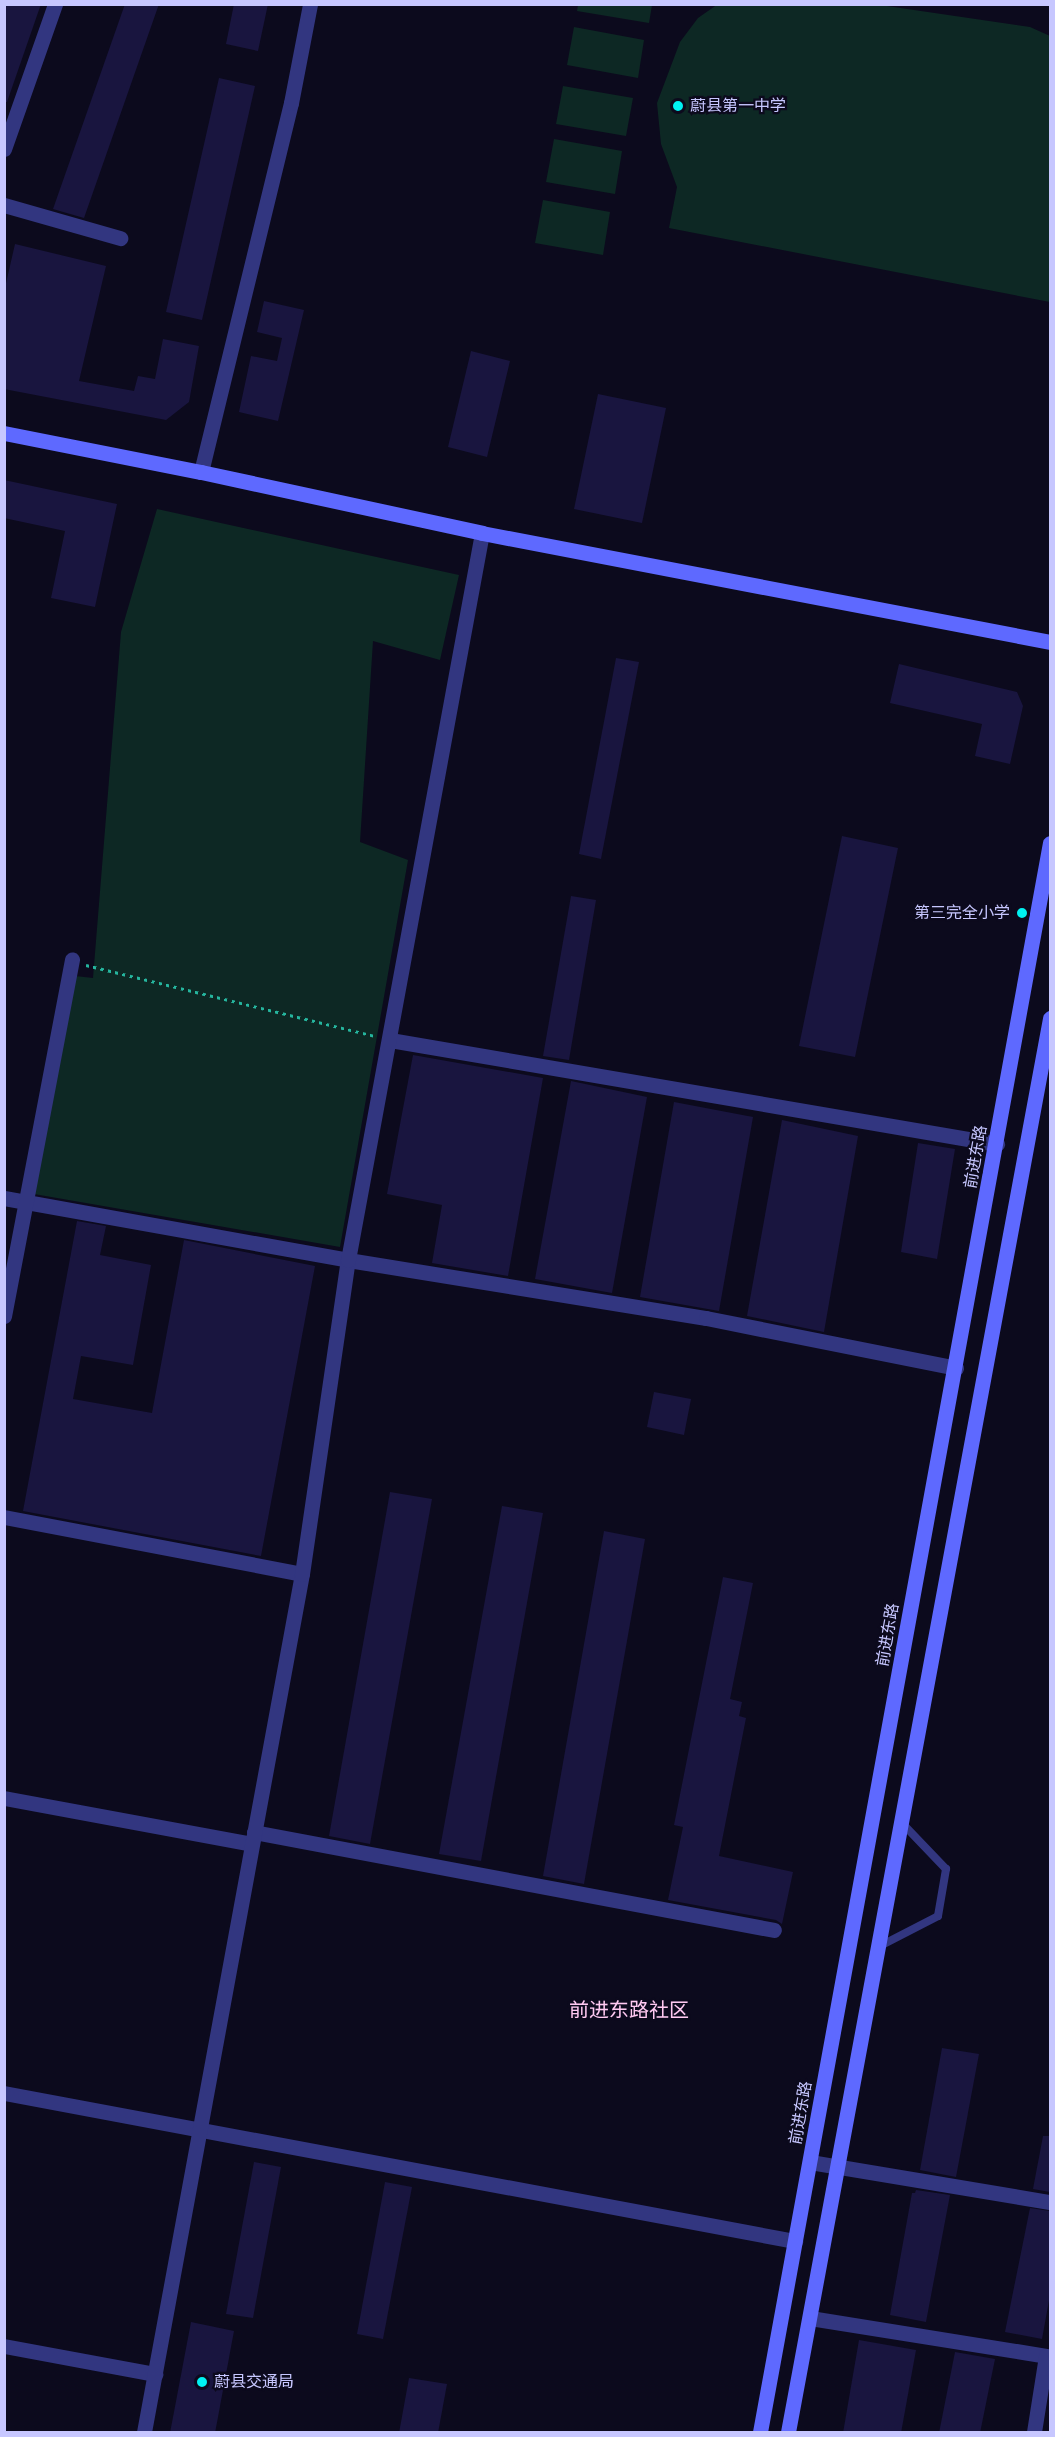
<!DOCTYPE html>
<html>
<head>
<meta charset="utf-8">
<style>
	body { margin:0 }
	#map { position:relative; width:1055px; height:2437px; overflow:hidden; background:#0c0a1d; font-family:"Work Sans","Noto Sans SC",sans-serif }
	div>[style] { position:absolute }
	.green>* { inset:0; background:#0d2824 }
	.building>* { inset:0; background:#19153f }
	.path>* { height:3px; margin-top:-1.5px; transform-origin:0; background:repeating-linear-gradient(90deg,#25b59e 0 3px,transparent 0 7.5px) }
	.lane>* { height:8px; margin:-4px; padding:0 4px; transform-origin:4px; border-radius:4px; background:#323680 }
	.street>* { height:15px; margin:-7.5px; padding:0 7.5px; transform-origin:7.5px; border-radius:7.5px; background:#323680 }
	.secondary>* { height:15px; margin:-7.5px; padding:0 7.5px; transform-origin:7.5px; border-radius:7.5px; background:#5e69ff }
	.dots>* { width:16px; height:16px; translate:-50% -50%; box-sizing:border-box; border:3px solid #0c0a1d; border-radius:50% }
	span { translate:-50% -50%; white-space:nowrap; text-align:center; line-height:1.15; -webkit-text-stroke:4.5px #0c0a1d; paint-order:stroke }
	.poi-label { font-size:16px; color:#c7c7ff }
	.left { translate:0 -50%; text-align:left }
	.right { translate:-100% -50%; text-align:right }
	.street-label { font-size:16px; color:#c7c7ff }
	.quarter-label { font-size:20px; color:#ffc9f1 }
	.frame { position:absolute; inset:0; border:6px solid #c7c7ff; pointer-events:none }
</style>
</head>
<body>
<div id="map">
	<div class="green">
		<i style="clip-path:polygon(718px 4px,880px 5px,1030px 27px,1050px 36px,1050px 302px,669px 228px,677px 187px,661px 144px,657px 103px,680px 42px,698px 18px)"></i>
		<i style="clip-path:polygon(578px 5px,578px 4px,652px 5px,649px 23px,577px 11px)"></i>
		<i style="clip-path:polygon(574px 27px,644px 40px,638px 78px,567px 65px)"></i>
		<i style="clip-path:polygon(563px 86px,633px 98px,626px 136px,556px 124px)"></i>
		<i style="clip-path:polygon(554px 139px,622px 151px,615px 194px,546px 182px)"></i>
		<i style="clip-path:polygon(543px 200px,610px 212px,603px 255px,535px 243px)"></i>
		<i style="clip-path:polygon(157px 509px,459px 575px,440px 660px,373px 641px,360px 842px,408px 860px,340px 1247px,34px 1194px,75px 976px,93px 978px,121px 632px)"></i>
	</div>
	<div class="building">
		<i style="clip-path:polygon(7px 4px,41px 4px,7px 102px,4px 102px,4px 11px)"></i>
		<i style="clip-path:polygon(125px 4px,159px 4px,84px 218px,53px 209px)"></i>
		<i style="clip-path:polygon(234px 4px,268px 4px,258px 51px,226px 44px)"></i>
		<i style="clip-path:polygon(219px 78px,255px 86px,202px 320px,166px 312px)"></i>
		<i style="clip-path:polygon(15px 244px,106px 266px,79px 381px,134px 391px,138px 376px,155px 379px,163px 339px,199px 346px,189px 402px,166px 420px,4px 389px,4px 292px)"></i>
		<i style="clip-path:polygon(264px 301px,304px 310px,278px 421px,239px 412px,251px 356px,277px 361px,282px 338px,257px 332px)"></i>
		<i style="clip-path:polygon(471px 351px,510px 361px,487px 457px,448px 447px)"></i>
		<i style="clip-path:polygon(598px 394px,666px 408px,642px 523px,574px 509px)"></i>
		<i style="clip-path:polygon(4px 480px,117px 504px,95px 607px,51px 598px,65px 531px,4px 518px)"></i>
		<i style="clip-path:polygon(616px 658px,639px 662px,601px 859px,579px 854px)"></i>
		<i style="clip-path:polygon(899px 664px,1017px 692px,1023px 706px,1010px 764px,975px 756px,982px 724px,890px 703px)"></i>
		<i style="clip-path:polygon(842px 836px,898px 848px,855px 1057px,799px 1046px)"></i>
		<i style="clip-path:polygon(571px 896px,596px 900px,569px 1060px,543px 1056px)"></i>
		<i style="clip-path:polygon(413px 1055px,543px 1078px,508px 1276px,432px 1263px,442px 1205px,387px 1194px)"></i>
		<i style="clip-path:polygon(571px 1081px,647px 1097px,612px 1293px,535px 1279px)"></i>
		<i style="clip-path:polygon(674px 1102px,753px 1117px,719px 1311px,640px 1297px)"></i>
		<i style="clip-path:polygon(782px 1120px,858px 1136px,824px 1332px,747px 1316px)"></i>
		<i style="clip-path:polygon(918px 1143px,955px 1149px,937px 1259px,901px 1252px)"></i>
		<i style="clip-path:polygon(77px 1221px,106px 1226px,100px 1255px,151px 1265px,133px 1365px,81px 1356px,73px 1399px,152px 1413px,184px 1240px,315px 1266px,261px 1556px,23px 1511px)"></i>
		<i style="clip-path:polygon(654px 1392px,691px 1399px,684px 1435px,647px 1427px)"></i>
		<i style="clip-path:polygon(390px 1492px,432px 1499px,370px 1844px,329px 1836px)"></i>
		<i style="clip-path:polygon(502px 1506px,543px 1513px,481px 1861px,439px 1854px)"></i>
		<i style="clip-path:polygon(604px 1531px,645px 1539px,584px 1884px,543px 1876px)"></i>
		<i style="clip-path:polygon(723px 1577px,753px 1583px,730px 1699px,742px 1702px,739px 1716px,746px 1718px,719px 1856px,793px 1872px,782px 1924px,776px 1920px,668px 1900px,683px 1827px,674px 1825px)"></i>
		<i style="clip-path:polygon(942px 2048px,979px 2054px,956px 2177px,920px 2170px)"></i>
		<i style="clip-path:polygon(1043px 2136px,1050px 2136px,1050px 2192px,1033px 2189px)"></i>
		<i style="clip-path:polygon(254px 2162px,281px 2167px,253px 2318px,226px 2314px)"></i>
		<i style="clip-path:polygon(385px 2182px,412px 2187px,383px 2339px,357px 2334px)"></i>
		<i style="clip-path:polygon(916px 2190px,950px 2195px,926px 2322px,890px 2315px,912px 2193px,915px 2193px)"></i>
		<i style="clip-path:polygon(1030px 2208px,1050px 2211px,1050px 2295px,1042px 2339px,1005px 2332px)"></i>
		<i style="clip-path:polygon(191px 2322px,234px 2331px,215px 2433px,170px 2433px)"></i>
		<i style="clip-path:polygon(859px 2340px,916px 2350px,901px 2433px,843px 2433px)"></i>
		<i style="clip-path:polygon(955px 2352px,995px 2359px,980px 2433px,939px 2433px)"></i>
		<i style="clip-path:polygon(409px 2378px,447px 2384px,438px 2433px,399px 2433px)"></i>
	</div>
	<div class="path">
		<i style="left:86px;top:965px;width:297px;rotate:13.8deg"></i>
	</div>
	<div class="lane">
		<i style="left:880px;top:1946px;width:65px;rotate:-27.3deg"></i>
		<i style="left:938px;top:1916px;width:48px;rotate:-80.3deg"></i>
		<i style="left:946px;top:1869px;width:62px;rotate:-133.7deg"></i>
	</div>
	<div class="street">
		<i style="left:4px;top:149px;width:154px;rotate:-70.6deg"></i>
		<i style="left:4px;top:205px;width:121px;rotate:15.9deg"></i>
		<i style="left:201px;top:472px;width:380px;rotate:-76.3deg"></i>
		<i style="left:291px;top:103px;width:101px;rotate:-79.1deg"></i>
		<i style="left:390px;top:1040px;width:616px;rotate:9.72deg"></i>
		<i style="left:4px;top:1198px;width:350px;rotate:10.2deg"></i>
		<i style="left:348px;top:1260px;width:363px;rotate:9.2deg"></i>
		<i style="left:706px;top:1318px;width:255px;rotate:11.3deg"></i>
		<i style="left:4px;top:1316px;width:363px;rotate:-79.2deg"></i>
		<i style="left:4px;top:1517px;width:303px;rotate:10.8deg"></i>
		<i style="left:4px;top:1798px;width:252px;rotate:10.5deg"></i>
		<i style="left:254px;top:1832px;width:529px;rotate:10.67deg"></i>
		<i style="left:4px;top:2093px;width:805px;rotate:10.6deg"></i>
		<i style="left:810px;top:2162px;width:243px;rotate:9.5deg"></i>
		<i style="left:810px;top:2318px;width:239px;rotate:9.1deg"></i>
		<i style="left:1046px;top:2356px;width:77px;rotate:99deg"></i>
		<i style="left:4px;top:2346px;width:154px;rotate:10.5deg"></i>
		<i style="left:144px;top:2432px;width:872px;rotate:-79.57deg"></i>
		<i style="left:302px;top:1574px;width:317px;rotate:-81.7deg"></i>
		<i style="left:348px;top:1260px;width:739px;rotate:-79.56deg"></i>
	</div>
	<div class="secondary">
		<i style="left:4px;top:433px;width:201px;rotate:11.2deg"></i>
		<i style="left:201px;top:472px;width:288px;rotate:12.2deg"></i>
		<i style="left:482px;top:533px;width:578px;rotate:10.86deg"></i>
		<i style="left:760px;top:2432px;width:1615px;rotate:-79.66deg"></i>
		<i style="left:788px;top:2432px;width:1438px;rotate:-79.5deg"></i>
	</div>
	<div class="dots">
		<i style="left:678px;top:106px;background:#00f1f2"></i>
		<i style="left:1022px;top:913px;background:#00f1f2"></i>
		<i style="left:202px;top:2382px;background:#00f1f2"></i>
	</div>
	<div class="poi-label">
		<span class="left" style="left:690px;top:106px">蔚县第一中学</span>
		<span class="right" style="left:1010px;top:913px">第三完全小学</span>
		<span class="left" style="left:214px;top:2382px">蔚县交通局</span>
	</div>
	<div class="street-label">
		<span style="left:976px;top:1157px;rotate:-80deg">前进东路</span>
		<span style="left:888px;top:1635px;rotate:-80deg">前进东路</span>
		<span style="left:801px;top:2113px;rotate:-80deg">前进东路</span>
	</div>
	<div class="quarter-label">
		<span style="left:629px;top:2010px">前进东路社区</span>
	</div>
	<div class="frame"></div>
</div>
</body>
</html>
